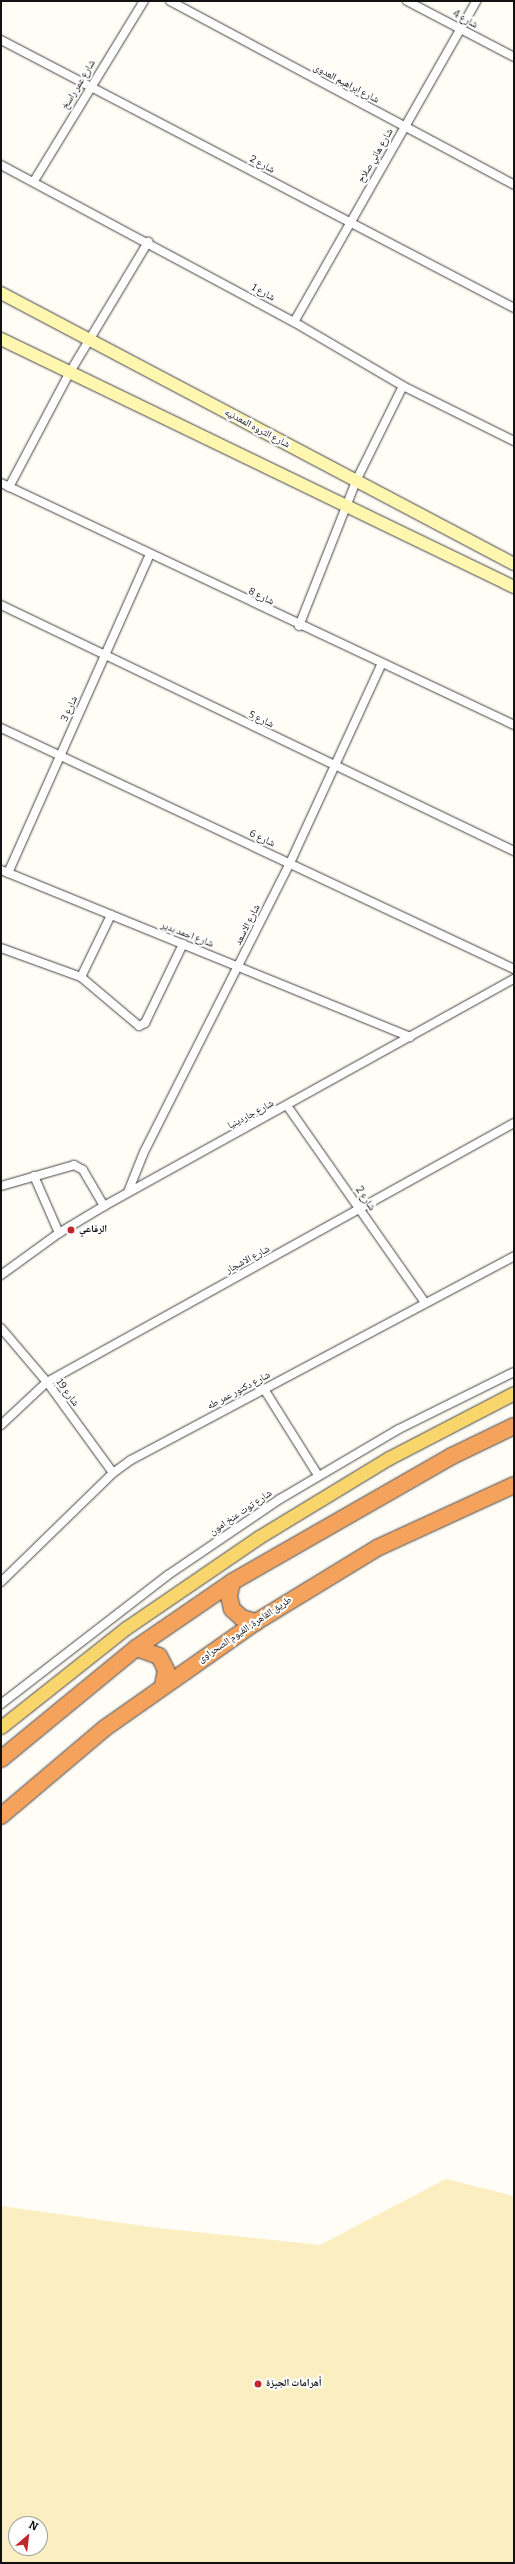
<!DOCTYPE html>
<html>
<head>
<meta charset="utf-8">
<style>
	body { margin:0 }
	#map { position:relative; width:515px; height:2564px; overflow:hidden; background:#fffdf5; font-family:Bitter,"Noto Naskh Arabic",serif }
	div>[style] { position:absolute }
	.sand>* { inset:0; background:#fbeec1 }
	.roads { filter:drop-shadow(0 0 1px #444) drop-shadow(0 0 1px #444) }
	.street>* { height:8px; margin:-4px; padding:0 4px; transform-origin:4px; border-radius:4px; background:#fff }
	.secondary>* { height:12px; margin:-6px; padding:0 6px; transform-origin:6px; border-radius:6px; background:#fff6b0 }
	.primary>* { height:13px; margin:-6.5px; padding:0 6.5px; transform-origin:6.5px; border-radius:6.5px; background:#f9d66b }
	.highway>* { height:16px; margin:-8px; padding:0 8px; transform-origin:8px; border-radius:8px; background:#f5a25d }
	.dots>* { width:11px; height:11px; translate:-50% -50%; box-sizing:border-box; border:2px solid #fff; border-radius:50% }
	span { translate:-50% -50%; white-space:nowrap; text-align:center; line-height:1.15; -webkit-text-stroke:4px #fff; paint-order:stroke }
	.street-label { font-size:10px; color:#111 }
	.poi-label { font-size:10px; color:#111; font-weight:700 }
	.left { translate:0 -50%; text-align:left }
	.frame { position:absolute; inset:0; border:2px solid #111; pointer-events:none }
	.north { position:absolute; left:8px; top:2516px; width:40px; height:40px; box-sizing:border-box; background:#fff; border:1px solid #a0a0a0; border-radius:50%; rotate:28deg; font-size:11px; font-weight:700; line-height:16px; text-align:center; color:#111 }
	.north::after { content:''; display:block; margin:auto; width:14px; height:18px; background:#c4262e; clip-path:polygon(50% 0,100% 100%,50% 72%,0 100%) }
</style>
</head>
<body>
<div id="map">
	<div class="sand">
		<i style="clip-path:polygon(evenodd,446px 2179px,514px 2196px,514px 2563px,1px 2563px,1px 2206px,158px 2228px,320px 2245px,446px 2179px,16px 2524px,40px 2524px,40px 2548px,16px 2548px,16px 2524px)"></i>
	</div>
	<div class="roads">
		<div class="street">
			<i style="left:170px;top:1px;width:390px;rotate:28.1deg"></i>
			<i style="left:407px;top:1px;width:121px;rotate:27.6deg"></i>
			<i style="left:1px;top:40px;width:579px;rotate:27.58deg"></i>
			<i style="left:1px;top:165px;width:332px;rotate:28.2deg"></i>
			<i style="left:294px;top:322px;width:126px;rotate:30.4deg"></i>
			<i style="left:403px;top:386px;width:124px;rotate:26.4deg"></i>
			<i style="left:34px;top:181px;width:211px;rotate:-58.6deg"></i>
			<i style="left:294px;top:322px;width:369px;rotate:-60.4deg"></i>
			<i style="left:1px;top:483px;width:567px;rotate:25.25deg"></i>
			<i style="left:9px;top:487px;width:130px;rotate:-62.1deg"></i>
			<i style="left:70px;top:372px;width:152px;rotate:-59deg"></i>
			<i style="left:1px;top:605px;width:569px;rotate:25.62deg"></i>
			<i style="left:299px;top:626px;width:156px;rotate:-68.5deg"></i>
			<i style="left:356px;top:481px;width:106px;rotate:-63.7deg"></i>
			<i style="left:1px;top:728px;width:567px;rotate:25.16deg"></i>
			<i style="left:1px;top:870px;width:442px;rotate:22.2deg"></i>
			<i style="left:8px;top:873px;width:349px;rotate:-66deg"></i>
			<i style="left:1px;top:948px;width:85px;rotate:19.9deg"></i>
			<i style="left:81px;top:977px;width:76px;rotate:40.2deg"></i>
			<i style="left:139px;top:1026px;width:7px;rotate:-27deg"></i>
			<i style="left:145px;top:1023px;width:88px;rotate:-64.3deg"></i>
			<i style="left:81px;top:977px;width:69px;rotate:-64.2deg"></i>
			<i style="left:288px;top:1107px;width:239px;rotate:55deg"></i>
			<i style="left:34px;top:1176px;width:62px;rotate:66.3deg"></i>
			<i style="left:1px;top:1186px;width:76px;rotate:-16deg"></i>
			<i style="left:74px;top:1165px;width:10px;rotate:29deg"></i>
			<i style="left:83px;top:1170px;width:42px;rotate:59.7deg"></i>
			<i style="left:128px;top:1192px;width:43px;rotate:-68.2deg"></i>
			<i style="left:144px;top:1152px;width:324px;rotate:-63.2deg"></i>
			<i style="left:290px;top:863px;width:218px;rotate:-65.3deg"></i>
			<i style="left:1px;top:1275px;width:72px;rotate:-35.9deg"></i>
			<i style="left:59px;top:1233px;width:52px;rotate:-31deg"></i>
			<i style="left:104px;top:1206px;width:469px;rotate:-29deg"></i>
			<i style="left:1px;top:1328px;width:71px;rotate:49.6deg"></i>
			<i style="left:47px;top:1382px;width:112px;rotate:54deg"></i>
			<i style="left:264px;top:1389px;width:102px;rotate:57.9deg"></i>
			<i style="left:1px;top:1425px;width:63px;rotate:-43.1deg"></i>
			<i style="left:47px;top:1382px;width:534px;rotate:-29.01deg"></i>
			<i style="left:1px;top:1582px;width:156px;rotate:-44.2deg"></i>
			<i style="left:113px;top:1473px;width:22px;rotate:-36deg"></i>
			<i style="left:131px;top:1460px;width:434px;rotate:-28deg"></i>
			<i style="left:1px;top:1704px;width:211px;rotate:-37.7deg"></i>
			<i style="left:168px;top:1575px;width:135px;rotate:-34.2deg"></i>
			<i style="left:280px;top:1499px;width:138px;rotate:-30.5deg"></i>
			<i style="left:399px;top:1429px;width:128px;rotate:-26.4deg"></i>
		</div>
		<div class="secondary">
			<i style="left:1px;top:293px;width:580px;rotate:27.85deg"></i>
			<i style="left:1px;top:339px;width:570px;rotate:25.8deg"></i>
		</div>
		<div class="primary">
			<i style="left:1px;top:1727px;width:159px;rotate:-38.4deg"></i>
			<i style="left:126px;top:1628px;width:161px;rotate:-34.4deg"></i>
			<i style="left:259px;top:1537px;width:152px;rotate:-31.3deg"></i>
			<i style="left:389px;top:1458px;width:141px;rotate:-27.5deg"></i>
		</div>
		<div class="highway">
			<i style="left:232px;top:1582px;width:14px;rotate:102deg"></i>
			<i style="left:229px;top:1596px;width:13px;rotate:77deg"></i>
			<i style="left:232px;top:1609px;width:13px;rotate:42deg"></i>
			<i style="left:242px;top:1618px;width:15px;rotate:16deg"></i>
			<i style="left:136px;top:1648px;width:24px;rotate:19deg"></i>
			<i style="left:159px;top:1656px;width:16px;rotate:63deg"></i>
			<i style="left:166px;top:1670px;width:16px;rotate:101deg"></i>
			<i style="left:1px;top:1759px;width:175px;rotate:-39.4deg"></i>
			<i style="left:136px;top:1648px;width:116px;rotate:-34.5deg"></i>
			<i style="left:232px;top:1582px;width:254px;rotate:-29.8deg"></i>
			<i style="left:452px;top:1456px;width:69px;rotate:-25.8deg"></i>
			<i style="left:1px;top:1816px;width:136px;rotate:-40.2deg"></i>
			<i style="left:105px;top:1728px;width:184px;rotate:-35.1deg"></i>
			<i style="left:256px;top:1622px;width:142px;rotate:-31.4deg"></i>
			<i style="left:377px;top:1548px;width:151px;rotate:-24.7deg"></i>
		</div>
	</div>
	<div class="dots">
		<i style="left:71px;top:1230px;background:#c4262e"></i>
		<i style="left:258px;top:2384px;background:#c4262e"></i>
	</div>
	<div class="street-label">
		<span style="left:465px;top:20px;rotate:28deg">شارع 4</span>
		<span style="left:346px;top:84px;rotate:28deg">شارع ابراهيم العدوى</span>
		<span style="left:79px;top:85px;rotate:-59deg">شارع عمر راسخ</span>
		<span style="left:376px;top:156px;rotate:-60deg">شارع هاني صلاح</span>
		<span style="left:262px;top:165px;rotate:28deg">شارع 2</span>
		<span style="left:263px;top:293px;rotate:29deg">شارع 1</span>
		<span style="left:257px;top:429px;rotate:28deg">شارع الثروه المعدنيه</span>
		<span style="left:261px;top:597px;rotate:26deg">شارع 8</span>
		<span style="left:70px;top:709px;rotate:-66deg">شارع 3</span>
		<span style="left:261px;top:720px;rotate:25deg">شارع 5</span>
		<span style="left:262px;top:839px;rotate:25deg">شارع 6</span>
		<span style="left:248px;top:925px;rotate:-63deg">شارع الاسعد</span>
		<span style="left:187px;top:935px;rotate:21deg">شارع احمد بدير</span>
		<span style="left:251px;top:1115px;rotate:-28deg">شارع جاردينيا</span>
		<span style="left:365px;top:1199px;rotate:55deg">شارع 2</span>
		<span style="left:248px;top:1260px;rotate:-28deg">شارع الاشجار</span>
		<span style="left:239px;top:1391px;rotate:-28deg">شارع دكتور عمر طه</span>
		<span style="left:67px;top:1393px;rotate:54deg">شارع 19</span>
		<span style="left:241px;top:1513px;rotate:-34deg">شارع توت عنخ امون</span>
		<span style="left:245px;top:1630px;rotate:-34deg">طريق القاهرة, الفيوم الصحراوى</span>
	</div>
	<div class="poi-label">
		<span class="left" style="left:79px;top:1230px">الرفاعي</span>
		<span class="left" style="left:266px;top:2384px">أهرامات الجيزة</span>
	</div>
	<div class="frame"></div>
	<div class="north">N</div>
</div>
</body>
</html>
